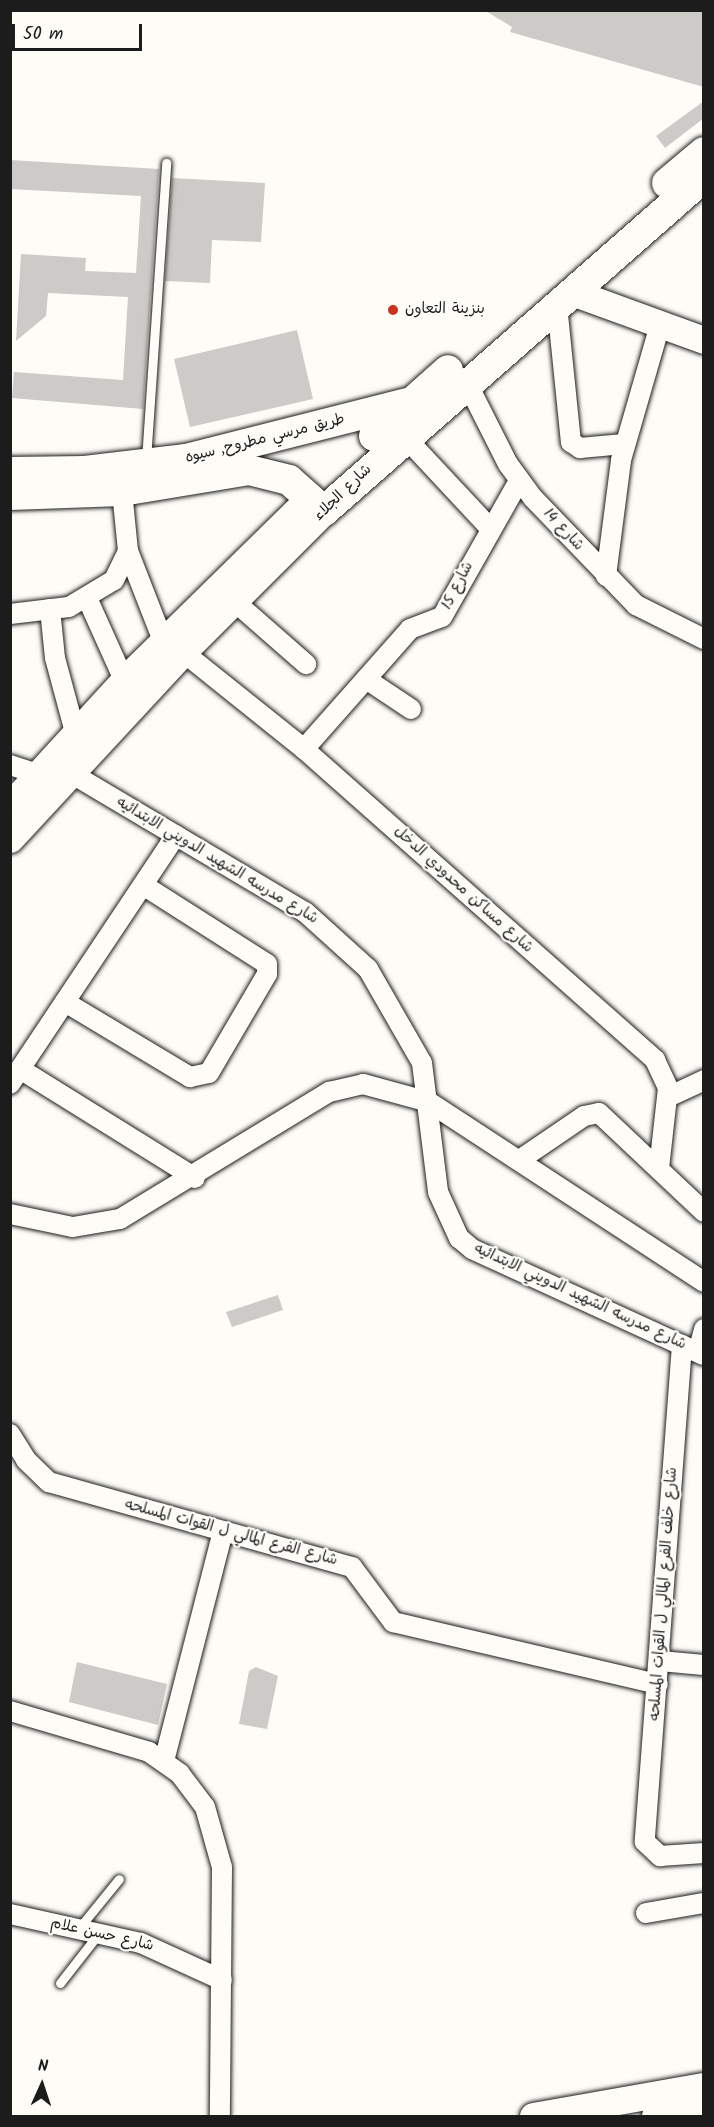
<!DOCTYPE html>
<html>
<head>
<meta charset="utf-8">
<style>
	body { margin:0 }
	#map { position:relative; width:714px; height:2127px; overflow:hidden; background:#fdfcf7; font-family:Kalam,"Playpen Sans Arabic",sans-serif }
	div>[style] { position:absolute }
	.building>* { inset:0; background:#cccbc8 }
	.roads { filter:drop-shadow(0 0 2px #1c1c1c) drop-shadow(0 0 2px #1c1c1c) }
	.lane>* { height:9px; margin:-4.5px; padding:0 4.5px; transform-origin:4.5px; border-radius:4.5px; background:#fdfcf7 }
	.street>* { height:20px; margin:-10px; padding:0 10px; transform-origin:10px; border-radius:10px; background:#fdfcf7 }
	.secondary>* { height:27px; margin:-13.5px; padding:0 13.5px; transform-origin:13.5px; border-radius:13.5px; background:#fdfcf7 }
	.primary>* { height:30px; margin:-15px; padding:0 15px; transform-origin:15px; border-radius:15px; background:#fdfcf7 }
	.dots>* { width:16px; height:16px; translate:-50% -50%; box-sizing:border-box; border:3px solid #fdfcf7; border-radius:50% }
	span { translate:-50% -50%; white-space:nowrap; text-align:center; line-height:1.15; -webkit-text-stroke:4.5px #fdfcf7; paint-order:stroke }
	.poi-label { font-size:15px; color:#1c1c1c }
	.left { translate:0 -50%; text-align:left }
	.street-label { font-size:15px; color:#1c1c1c }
	.frame { position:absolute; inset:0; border:12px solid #1c1c1c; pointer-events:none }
	.north { position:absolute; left:12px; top:2055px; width:60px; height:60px; -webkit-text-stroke:4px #fdfcf7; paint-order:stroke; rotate:3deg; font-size:16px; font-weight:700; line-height:24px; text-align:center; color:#1c1c1c }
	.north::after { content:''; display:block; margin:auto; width:21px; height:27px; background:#1c1c1c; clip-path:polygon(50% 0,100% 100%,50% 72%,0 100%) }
	.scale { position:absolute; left:12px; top:24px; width:130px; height:27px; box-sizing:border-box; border:3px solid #1c1c1c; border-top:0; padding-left:8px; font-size:18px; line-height:21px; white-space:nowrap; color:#1c1c1c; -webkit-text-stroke:4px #fdfcf7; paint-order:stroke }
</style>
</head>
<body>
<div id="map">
	<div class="building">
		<i style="clip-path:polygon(484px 10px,704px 10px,704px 87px,510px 32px,512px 27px)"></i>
		<i style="clip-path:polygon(704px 101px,704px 118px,665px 148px,656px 136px)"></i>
		<i style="clip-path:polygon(10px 160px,159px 169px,143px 409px,12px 398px,14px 372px,123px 380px,128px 297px,48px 293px,46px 316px,16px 341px,21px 254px,86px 258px,85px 271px,136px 273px,141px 196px,10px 189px)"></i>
		<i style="clip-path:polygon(172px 178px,265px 183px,261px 242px,212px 240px,210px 283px,165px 281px)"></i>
		<i style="clip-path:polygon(297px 330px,313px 399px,190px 427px,174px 359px)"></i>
		<i style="clip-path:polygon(278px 1295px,283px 1310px,232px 1327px,226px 1312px)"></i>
		<i style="clip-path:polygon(77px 1662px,167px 1684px,158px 1725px,69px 1702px)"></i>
		<i style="clip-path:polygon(256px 1667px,278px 1676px,267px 1729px,239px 1724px,249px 1671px)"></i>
	</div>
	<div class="roads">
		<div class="lane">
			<i style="left:146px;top:460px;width:298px;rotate:-86.1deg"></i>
			<i style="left:79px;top:1928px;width:63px;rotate:-50.8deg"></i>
			<i style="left:60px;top:1983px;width:63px;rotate:-52deg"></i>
		</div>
		<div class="street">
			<i style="left:557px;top:305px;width:138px;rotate:84.2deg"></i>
			<i style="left:571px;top:442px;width:11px;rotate:34deg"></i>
			<i style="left:580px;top:448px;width:44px;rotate:-5.2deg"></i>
			<i style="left:466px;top:381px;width:93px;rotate:63.2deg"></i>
			<i style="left:508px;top:464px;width:42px;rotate:53.7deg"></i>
			<i style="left:533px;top:498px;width:149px;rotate:46.1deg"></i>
			<i style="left:636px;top:605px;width:76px;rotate:26.6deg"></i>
			<i style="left:404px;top:436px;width:125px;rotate:47deg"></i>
			<i style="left:128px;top:551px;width:97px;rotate:68.7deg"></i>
			<i style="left:606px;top:576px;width:117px;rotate:-82.6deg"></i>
			<i style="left:621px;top:460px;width:141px;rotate:-73.9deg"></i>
			<i style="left:88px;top:600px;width:88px;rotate:65.8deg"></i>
			<i style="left:234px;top:601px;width:96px;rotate:41.2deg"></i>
			<i style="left:50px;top:609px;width:49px;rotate:84.2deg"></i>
			<i style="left:55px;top:658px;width:77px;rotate:74.9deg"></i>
			<i style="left:10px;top:614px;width:59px;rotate:-6.8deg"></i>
			<i style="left:69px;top:607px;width:52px;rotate:-31deg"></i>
			<i style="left:114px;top:580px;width:32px;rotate:-64deg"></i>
			<i style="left:128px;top:551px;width:60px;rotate:-95.7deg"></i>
			<i style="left:183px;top:652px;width:155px;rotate:38.7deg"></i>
			<i style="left:304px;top:749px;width:469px;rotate:41.5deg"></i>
			<i style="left:655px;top:1060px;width:31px;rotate:65deg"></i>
			<i style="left:668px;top:1088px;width:81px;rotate:96.4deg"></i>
			<i style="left:366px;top:679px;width:54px;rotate:33.7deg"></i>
			<i style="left:304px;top:749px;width:160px;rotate:-48.5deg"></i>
			<i style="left:410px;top:629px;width:34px;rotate:-21deg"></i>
			<i style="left:442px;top:617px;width:156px;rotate:-60.5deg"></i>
			<i style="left:10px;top:765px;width:28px;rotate:18deg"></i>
			<i style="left:69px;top:772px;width:274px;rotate:30.7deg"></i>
			<i style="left:305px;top:912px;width:85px;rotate:42.1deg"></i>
			<i style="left:368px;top:969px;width:108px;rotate:60.1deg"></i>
			<i style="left:422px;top:1063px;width:130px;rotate:82.9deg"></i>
			<i style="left:438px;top:1192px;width:51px;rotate:65.5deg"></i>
			<i style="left:459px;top:1238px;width:17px;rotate:40deg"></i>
			<i style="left:472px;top:1249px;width:255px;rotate:24.6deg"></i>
			<i style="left:65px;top:1002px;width:146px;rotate:31deg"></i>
			<i style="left:190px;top:1077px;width:19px;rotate:-12deg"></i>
			<i style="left:209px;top:1073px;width:115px;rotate:-59.6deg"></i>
			<i style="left:267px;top:974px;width:10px;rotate:-90deg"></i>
			<i style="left:267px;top:964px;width:147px;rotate:-147.5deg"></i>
			<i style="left:20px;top:1069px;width:206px;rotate:31.9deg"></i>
			<i style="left:10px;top:1084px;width:299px;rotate:-56.3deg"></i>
			<i style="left:668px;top:1097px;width:40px;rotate:-25deg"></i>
			<i style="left:521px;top:1159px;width:76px;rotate:-34.3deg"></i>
			<i style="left:584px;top:1116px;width:15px;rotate:-11deg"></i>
			<i style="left:599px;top:1113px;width:144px;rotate:43.3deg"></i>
			<i style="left:10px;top:1214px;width:64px;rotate:11.7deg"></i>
			<i style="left:73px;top:1227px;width:48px;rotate:-9.7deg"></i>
			<i style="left:120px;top:1219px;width:245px;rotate:-31.3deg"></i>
			<i style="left:329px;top:1092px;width:35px;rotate:-13deg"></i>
			<i style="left:363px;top:1084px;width:68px;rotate:15.3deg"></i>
			<i style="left:429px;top:1102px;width:329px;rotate:33.2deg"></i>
			<i style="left:682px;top:1345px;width:498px;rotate:94.3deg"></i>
			<i style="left:645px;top:1842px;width:21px;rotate:43deg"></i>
			<i style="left:660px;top:1856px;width:44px;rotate:-3.9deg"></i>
			<i style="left:698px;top:1352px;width:24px;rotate:-75deg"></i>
			<i style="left:10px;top:1434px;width:31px;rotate:58deg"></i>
			<i style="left:26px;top:1460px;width:32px;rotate:44deg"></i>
			<i style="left:49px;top:1482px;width:315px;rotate:15.7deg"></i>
			<i style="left:352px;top:1567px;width:69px;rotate:53.3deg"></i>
			<i style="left:393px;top:1622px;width:272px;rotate:13.2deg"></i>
			<i style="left:660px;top:1661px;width:44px;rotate:5.2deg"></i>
			<i style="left:10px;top:1711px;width:145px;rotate:16.4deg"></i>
			<i style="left:149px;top:1752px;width:38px;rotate:35deg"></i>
			<i style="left:180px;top:1774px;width:41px;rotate:52.9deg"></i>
			<i style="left:205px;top:1807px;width:62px;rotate:74.2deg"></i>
			<i style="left:222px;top:1867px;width:249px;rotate:90.5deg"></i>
			<i style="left:164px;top:1761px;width:237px;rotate:-75.6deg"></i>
			<i style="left:646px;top:1913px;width:59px;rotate:-9.8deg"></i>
			<i style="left:10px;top:1914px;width:134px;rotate:12.5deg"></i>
			<i style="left:141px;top:1943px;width:89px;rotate:24.6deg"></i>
		</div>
		<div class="secondary">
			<i style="left:572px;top:292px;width:140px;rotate:20deg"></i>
			<i style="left:10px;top:805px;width:169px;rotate:-47.6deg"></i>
			<i style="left:124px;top:680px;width:260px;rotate:-44.5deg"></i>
			<i style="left:10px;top:839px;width:255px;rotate:-47.2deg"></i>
			<i style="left:183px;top:652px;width:199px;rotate:-45deg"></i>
			<i style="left:533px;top:2116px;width:174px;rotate:-10deg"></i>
			<i style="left:655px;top:2116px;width:50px;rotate:-9.3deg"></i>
		</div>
		<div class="primary">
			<i style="left:667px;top:183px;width:48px;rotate:-40deg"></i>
			<i style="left:374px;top:436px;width:99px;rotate:-41.7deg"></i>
			<i style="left:10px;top:472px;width:75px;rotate:-0.8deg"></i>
			<i style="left:85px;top:471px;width:102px;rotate:-6.8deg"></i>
			<i style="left:186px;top:459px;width:228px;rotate:-14.2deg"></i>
			<i style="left:10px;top:495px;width:112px;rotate:-2deg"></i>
			<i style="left:122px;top:491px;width:129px;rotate:-9.4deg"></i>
			<i style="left:249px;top:470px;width:41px;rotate:14deg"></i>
			<i style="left:289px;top:480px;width:47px;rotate:41.5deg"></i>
			<i style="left:324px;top:511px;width:506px;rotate:-41.31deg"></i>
		</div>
	</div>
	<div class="dots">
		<i style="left:393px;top:310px;background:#c8321e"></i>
	</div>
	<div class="poi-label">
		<span class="left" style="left:405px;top:310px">بنزينة التعاون</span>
	</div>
	<div class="street-label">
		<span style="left:265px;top:439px;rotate:-14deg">طريق مرسي مطروح, سيوه</span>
		<span style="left:343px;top:493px;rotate:-44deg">شارع الجلاء</span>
		<span style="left:563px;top:530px;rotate:47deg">شارع 14</span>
		<span style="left:458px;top:586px;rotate:-63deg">شارع 15</span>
		<span style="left:217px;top:861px;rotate:31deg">شارع مدرسه الشهيد الدويني الابتدائيه</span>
		<span style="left:463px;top:890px;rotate:42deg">شارع مساكن محدودي الدخل</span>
		<span style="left:580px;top:1297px;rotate:25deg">شارع مدرسه الشهيد الدويني الابتدائيه</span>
		<span style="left:231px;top:1533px;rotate:15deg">شارع الفرع المالي ل القوات المسلحه</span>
		<span style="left:664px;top:1594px;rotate:-86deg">شارع خلف الفرع المالي ل القوات المسلحه</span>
		<span style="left:102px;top:1935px;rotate:13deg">شارع حسن علام</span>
	</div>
	<div class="frame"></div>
	<div class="north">N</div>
	<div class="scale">50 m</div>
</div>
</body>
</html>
